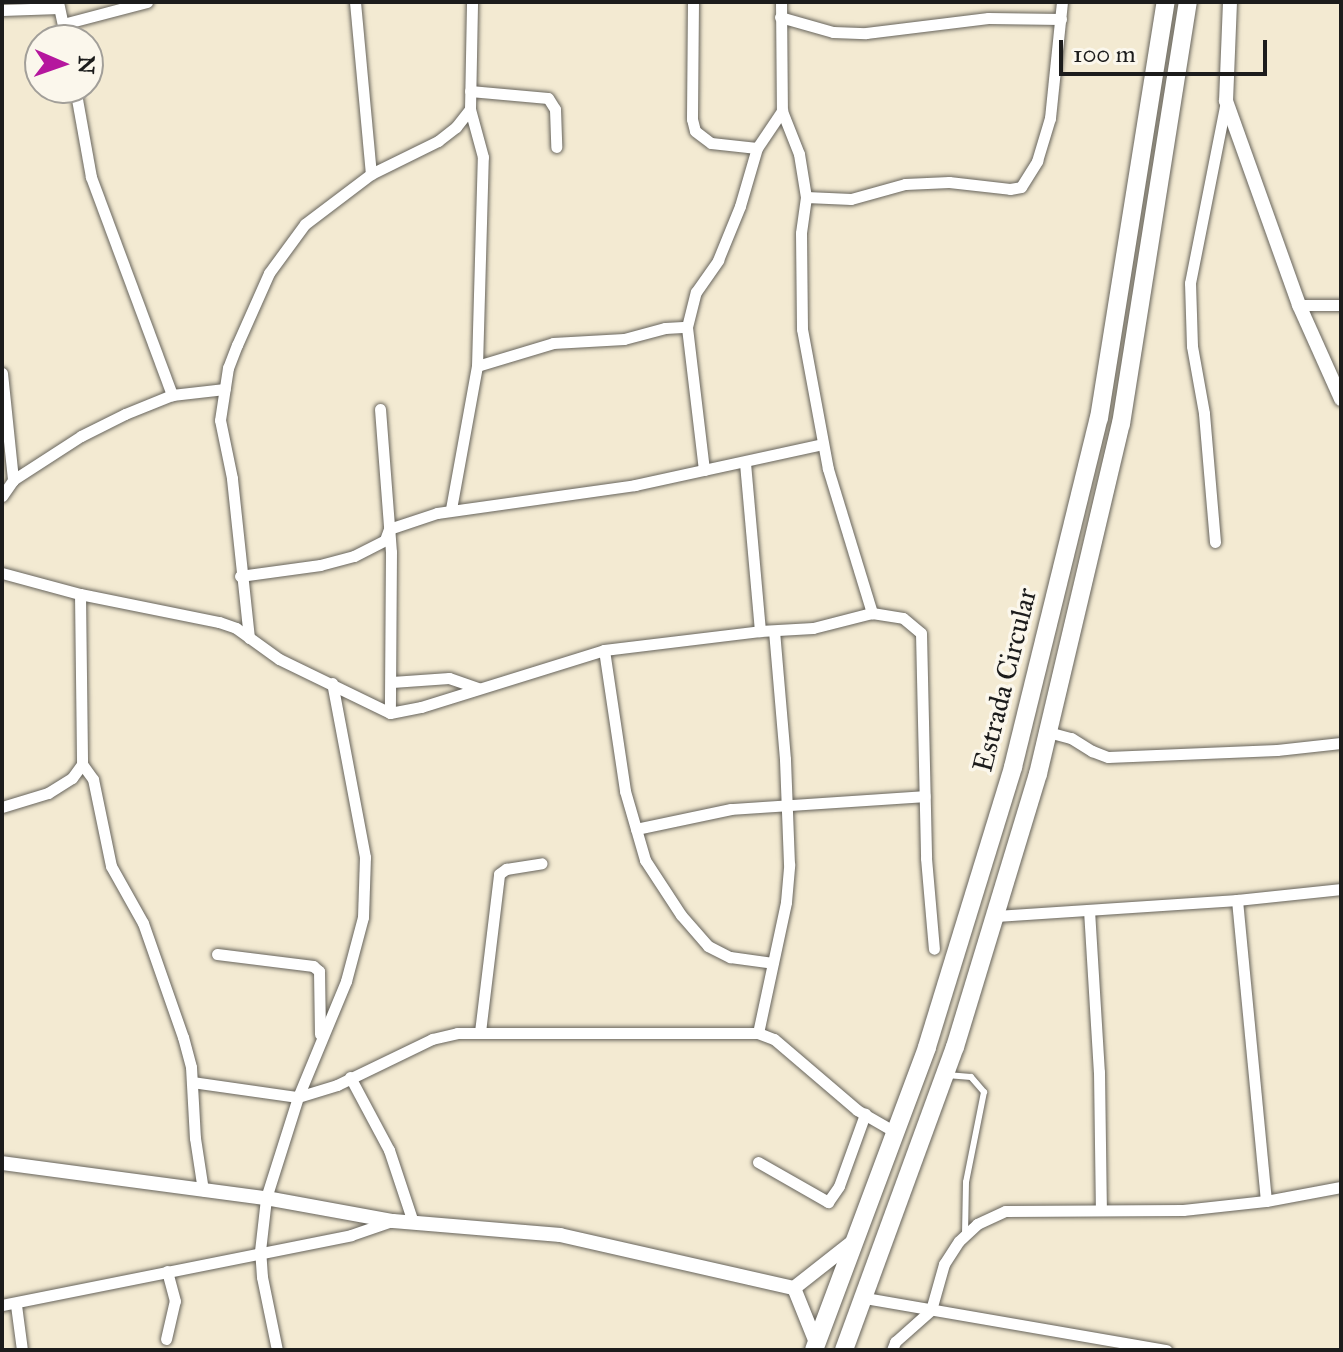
<!DOCTYPE html>
<html>
<head>
<meta charset="utf-8">
<style>
	body { margin:0 }
	#map { position:relative; width:1343px; height:1352px; overflow:hidden; background:#f3ead2; font-family:"IM FELL Great Primer",serif }
	div>[style] { position:absolute }
	.roads { filter:drop-shadow(0 0 2px #67645c) drop-shadow(0 0 2px #67645c) }
	.service>* { height:6px; margin:-3px; padding:0 3px; transform-origin:3px; border-radius:3px; background:#fff }
	.minor>* { height:11px; margin:-5.5px; padding:0 5.5px; transform-origin:5.5px; border-radius:5.5px; background:#fff }
	.tertiary>* { height:14px; margin:-7px; padding:0 7px; transform-origin:7px; border-radius:7px; background:#fff }
	.primary>* { height:18px; margin:-9px; padding:0 9px; transform-origin:9px; border-radius:9px; background:#fff }
	span { translate:-50% -50%; white-space:nowrap; text-align:center; line-height:1.15; -webkit-text-stroke:7px #fbf7ec; paint-order:stroke }
	.street-label { font-size:28px; color:#1c1c1c }
	.frame { position:absolute; inset:0; border:4px solid #1c1c1c; pointer-events:none }
	.north { position:absolute; left:24px; top:24px; width:80px; height:80px; box-sizing:border-box; background:#fbf7ec; border:2px solid #a29f99; border-radius:50%; rotate:92deg; font-size:22px; font-weight:700; line-height:32px; text-align:center; color:#1c1c1c }
	.north::after { content:''; display:block; margin:auto; width:28px; height:36px; background:#b5179e; clip-path:polygon(50% 0,100% 100%,50% 72%,0 100%) }
	.scale { position:absolute; left:1059px; top:40px; width:208px; height:36px; box-sizing:border-box; border:4px solid #1c1c1c; border-top:0; padding-left:10px; font-size:24px; line-height:28px; white-space:nowrap; color:#1c1c1c; -webkit-text-stroke:6px #fbf7ec; paint-order:stroke }
</style>
</head>
<body>
<div id="map">
	<div class="roads">
		<div class="service">
			<i style="left:947px;top:1075px;width:24px;rotate:5deg"></i>
			<i style="left:971px;top:1077px;width:20px;rotate:49deg"></i>
			<i style="left:984px;top:1092px;width:92px;rotate:101.3deg"></i>
			<i style="left:966px;top:1182px;width:52px;rotate:91.1deg"></i>
		</div>
		<div class="minor">
			<i style="left:58px;top:2px;width:39px;rotate:78deg"></i>
			<i style="left:355px;top:2px;width:173px;rotate:84.7deg"></i>
			<i style="left:693px;top:2px;width:117px;rotate:90.5deg"></i>
			<i style="left:692px;top:119px;width:12px;rotate:76deg"></i>
			<i style="left:695px;top:131px;width:20px;rotate:37deg"></i>
			<i style="left:711px;top:143px;width:46px;rotate:6.2deg"></i>
			<i style="left:781px;top:2px;width:109px;rotate:89.5deg"></i>
			<i style="left:782px;top:111px;width:46px;rotate:68.4deg"></i>
			<i style="left:799px;top:154px;width:44px;rotate:80.8deg"></i>
			<i style="left:806px;top:197px;width:36px;rotate:98deg"></i>
			<i style="left:801px;top:233px;width:96px;rotate:89.4deg"></i>
			<i style="left:802px;top:329px;width:142px;rotate:79.5deg"></i>
			<i style="left:828px;top:469px;width:151px;rotate:73deg"></i>
			<i style="left:2px;top:10px;width:57px;rotate:-2deg"></i>
			<i style="left:780px;top:17px;width:55px;rotate:15.8deg"></i>
			<i style="left:833px;top:32px;width:33px;rotate:2deg"></i>
			<i style="left:866px;top:33px;width:123px;rotate:-7deg"></i>
			<i style="left:988px;top:18px;width:73px;rotate:0.8deg"></i>
			<i style="left:63px;top:24px;width:87px;rotate:-14.7deg"></i>
			<i style="left:75px;top:88px;width:90px;rotate:79.8deg"></i>
			<i style="left:91px;top:177px;width:233px;rotate:69.6deg"></i>
			<i style="left:470px;top:91px;width:78px;rotate:5.1deg"></i>
			<i style="left:548px;top:98px;width:13px;rotate:58deg"></i>
			<i style="left:555px;top:109px;width:38px;rotate:88deg"></i>
			<i style="left:806px;top:197px;width:45px;rotate:2.5deg"></i>
			<i style="left:851px;top:199px;width:56px;rotate:-15.5deg"></i>
			<i style="left:905px;top:184px;width:44px;rotate:-2.6deg"></i>
			<i style="left:949px;top:182px;width:61px;rotate:6.5deg"></i>
			<i style="left:1010px;top:189px;width:11px;rotate:-10deg"></i>
			<i style="left:1021px;top:187px;width:31px;rotate:-58deg"></i>
			<i style="left:1037px;top:161px;width:45px;rotate:-73.2deg"></i>
			<i style="left:1050px;top:118px;width:117px;rotate:-84.1deg"></i>
			<i style="left:1299px;top:305px;width:42px"></i>
			<i style="left:477px;top:366px;width:79px;rotate:-16.8deg"></i>
			<i style="left:553px;top:343px;width:71px;rotate:-3.2deg"></i>
			<i style="left:624px;top:339px;width:42px;rotate:-15deg"></i>
			<i style="left:665px;top:328px;width:22px;rotate:-3deg"></i>
			<i style="left:2px;top:373px;width:108px;rotate:84.1deg"></i>
			<i style="left:380px;top:409px;width:143px;rotate:85.6deg"></i>
			<i style="left:391px;top:552px;width:161px;rotate:90.4deg"></i>
			<i style="left:745px;top:463px;width:169px;rotate:84.9deg"></i>
			<i style="left:704px;top:470px;width:144px;rotate:-96.8deg"></i>
			<i style="left:687px;top:327px;width:36px;rotate:-76deg"></i>
			<i style="left:696px;top:292px;width:39px;rotate:-55deg"></i>
			<i style="left:718px;top:260px;width:58px;rotate:-67.8deg"></i>
			<i style="left:740px;top:206px;width:60px;rotate:-73.7deg"></i>
			<i style="left:757px;top:148px;width:45px;rotate:-56deg"></i>
			<i style="left:2px;top:496px;width:19px;rotate:-55deg"></i>
			<i style="left:13px;top:480px;width:81px;rotate:-32.9deg"></i>
			<i style="left:81px;top:436px;width:49px;rotate:-26.6deg"></i>
			<i style="left:125px;top:414px;width:51px;rotate:-22deg"></i>
			<i style="left:172px;top:395px;width:53px;rotate:-6.5deg"></i>
			<i style="left:451px;top:509px;width:145px;rotate:-79.7deg"></i>
			<i style="left:477px;top:366px;width:209px;rotate:-88.4deg"></i>
			<i style="left:483px;top:157px;width:50px;rotate:-105.2deg"></i>
			<i style="left:470px;top:109px;width:107px;rotate:-88.9deg"></i>
			<i style="left:1215px;top:542px;width:129px;rotate:-94.9deg"></i>
			<i style="left:1204px;top:413px;width:68px;rotate:-100.2deg"></i>
			<i style="left:1192px;top:346px;width:63px;rotate:-91.8deg"></i>
			<i style="left:1190px;top:283px;width:185px;rotate:-78.8deg"></i>
			<i style="left:2px;top:573px;width:81px;rotate:15.1deg"></i>
			<i style="left:80px;top:594px;width:142px;rotate:11.4deg"></i>
			<i style="left:219px;top:622px;width:18px;rotate:19deg"></i>
			<i style="left:236px;top:628px;width:53px;rotate:35.8deg"></i>
			<i style="left:279px;top:659px;width:123px;rotate:25.9deg"></i>
			<i style="left:390px;top:713px;width:32px;rotate:-11deg"></i>
			<i style="left:421px;top:707px;width:192px;rotate:-17.3deg"></i>
			<i style="left:604px;top:650px;width:157px;rotate:-6.9deg"></i>
			<i style="left:760px;top:631px;width:53px;rotate:-3.2deg"></i>
			<i style="left:813px;top:628px;width:61px;rotate:-14.3deg"></i>
			<i style="left:872px;top:613px;width:31px;rotate:9deg"></i>
			<i style="left:903px;top:618px;width:23px;rotate:40deg"></i>
			<i style="left:921px;top:633px;width:225px;rotate:88.7deg"></i>
			<i style="left:926px;top:858px;width:91px;rotate:85deg"></i>
			<i style="left:240px;top:576px;width:81px;rotate:-7.8deg"></i>
			<i style="left:320px;top:565px;width:35px;rotate:-15deg"></i>
			<i style="left:354px;top:556px;width:35px;rotate:-27deg"></i>
			<i style="left:385px;top:540px;width:12px;rotate:-70deg"></i>
			<i style="left:389px;top:529px;width:51px;rotate:-18.4deg"></i>
			<i style="left:437px;top:513px;width:200px;rotate:-8deg"></i>
			<i style="left:635px;top:485px;width:192px;rotate:-12.3deg"></i>
			<i style="left:80px;top:594px;width:170px;rotate:89.3deg"></i>
			<i style="left:82px;top:764px;width:19px;rotate:54deg"></i>
			<i style="left:93px;top:779px;width:89px;rotate:78.3deg"></i>
			<i style="left:111px;top:866px;width:65px;rotate:60.7deg"></i>
			<i style="left:143px;top:923px;width:121px;rotate:70.7deg"></i>
			<i style="left:183px;top:1037px;width:31px;rotate:75deg"></i>
			<i style="left:191px;top:1067px;width:71px;rotate:86.8deg"></i>
			<i style="left:195px;top:1138px;width:53px;rotate:81.3deg"></i>
			<i style="left:249px;top:638px;width:161px;rotate:-96.1deg"></i>
			<i style="left:232px;top:478px;width:59px;rotate:-101.7deg"></i>
			<i style="left:220px;top:420px;width:53px;rotate:-81.3deg"></i>
			<i style="left:228px;top:368px;width:25px;rotate:-69deg"></i>
			<i style="left:237px;top:345px;width:79px;rotate:-66deg"></i>
			<i style="left:269px;top:273px;width:61px;rotate:-53.7deg"></i>
			<i style="left:305px;top:224px;width:83px;rotate:-37.1deg"></i>
			<i style="left:371px;top:174px;width:75px;rotate:-26.2deg"></i>
			<i style="left:438px;top:141px;width:23px;rotate:-38deg"></i>
			<i style="left:456px;top:127px;width:23px;rotate:-52deg"></i>
			<i style="left:604px;top:650px;width:143px;rotate:81.5deg"></i>
			<i style="left:625px;top:791px;width:72px;rotate:73.8deg"></i>
			<i style="left:645px;top:860px;width:66px;rotate:56.8deg"></i>
			<i style="left:681px;top:915px;width:41px;rotate:48.9deg"></i>
			<i style="left:708px;top:946px;width:25px;rotate:27deg"></i>
			<i style="left:730px;top:957px;width:43px;rotate:7.9deg"></i>
			<i style="left:392px;top:682px;width:57px;rotate:-4deg"></i>
			<i style="left:449px;top:678px;width:31px;rotate:19deg"></i>
			<i style="left:1048px;top:732px;width:24px;rotate:15deg"></i>
			<i style="left:1071px;top:738px;width:25px;rotate:32deg"></i>
			<i style="left:1092px;top:751px;width:17px;rotate:21deg"></i>
			<i style="left:1108px;top:757px;width:169px;rotate:-2.4deg"></i>
			<i style="left:1277px;top:750px;width:64px;rotate:-6.2deg"></i>
			<i style="left:2px;top:807px;width:48px;rotate:-16.9deg"></i>
			<i style="left:48px;top:793px;width:28px;rotate:-32deg"></i>
			<i style="left:72px;top:778px;width:17px;rotate:-54deg"></i>
			<i style="left:636px;top:829px;width:97px;rotate:-11.9deg"></i>
			<i style="left:731px;top:809px;width:194px;rotate:-3.8deg"></i>
			<i style="left:1237px;top:900px;width:302px;rotate:84.5deg"></i>
			<i style="left:1089px;top:910px;width:162px;rotate:86.5deg"></i>
			<i style="left:1099px;top:1072px;width:136px;rotate:89.2deg"></i>
			<i style="left:996px;top:916px;width:242px;rotate:-3.8deg"></i>
			<i style="left:1237px;top:900px;width:105px;rotate:-6deg"></i>
			<i style="left:217px;top:954px;width:97px;rotate:7.1deg"></i>
			<i style="left:313px;top:966px;width:8px;rotate:40deg"></i>
			<i style="left:319px;top:971px;width:63px;rotate:89.1deg"></i>
			<i style="left:480px;top:1032px;width:159px;rotate:-83.1deg"></i>
			<i style="left:499px;top:874px;width:9px;rotate:-36deg"></i>
			<i style="left:506px;top:869px;width:36px;rotate:-9deg"></i>
			<i style="left:758px;top:1033px;width:134px;rotate:-77.9deg"></i>
			<i style="left:786px;top:902px;width:38px;rotate:-85deg"></i>
			<i style="left:789px;top:864px;width:105px;rotate:-92.2deg"></i>
			<i style="left:785px;top:759px;width:128px;rotate:-94.9deg"></i>
			<i style="left:350px;top:1077px;width:83px;rotate:61.9deg"></i>
			<i style="left:389px;top:1150px;width:76px;rotate:71.6deg"></i>
			<i style="left:192px;top:1082px;width:107px;rotate:8.1deg"></i>
			<i style="left:298px;top:1097px;width:41px;rotate:-17.1deg"></i>
			<i style="left:337px;top:1085px;width:106px;rotate:-25.8deg"></i>
			<i style="left:432px;top:1039px;width:26px;rotate:-13deg"></i>
			<i style="left:457px;top:1033px;width:301px"></i>
			<i style="left:758px;top:1033px;width:17px;rotate:21deg"></i>
			<i style="left:774px;top:1039px;width:109px;rotate:40.5deg"></i>
			<i style="left:857px;top:1110px;width:44px;rotate:30.1deg"></i>
			<i style="left:758px;top:1162px;width:81px;rotate:29.7deg"></i>
			<i style="left:828px;top:1202px;width:19px;rotate:-55deg"></i>
			<i style="left:839px;top:1186px;width:77px;rotate:-70.1deg"></i>
			<i style="left:865px;top:1298px;width:306px;rotate:9.8deg"></i>
			<i style="left:2px;top:1305px;width:356px;rotate:-11.3deg"></i>
			<i style="left:351px;top:1235px;width:43px;rotate:-18.9deg"></i>
			<i style="left:16px;top:1305px;width:45px;rotate:82.4deg"></i>
			<i style="left:166px;top:1339px;width:39px;rotate:-77deg"></i>
			<i style="left:175px;top:1301px;width:31px;rotate:-105deg"></i>
			<i style="left:277px;top:1350px;width:75px;rotate:-101.6deg"></i>
			<i style="left:262px;top:1277px;width:26px;rotate:-94deg"></i>
			<i style="left:260px;top:1251px;width:53px;rotate:-83.5deg"></i>
			<i style="left:266px;top:1198px;width:106px;rotate:-72.4deg"></i>
			<i style="left:298px;top:1097px;width:126px;rotate:-67.5deg"></i>
			<i style="left:346px;top:981px;width:66px;rotate:-75.1deg"></i>
			<i style="left:363px;top:917px;width:60px;rotate:-88.1deg"></i>
			<i style="left:365px;top:857px;width:177px;rotate:-100.7deg"></i>
			<i style="left:892px;top:1350px;width:9px;rotate:-69deg"></i>
			<i style="left:895px;top:1342px;width:48px;rotate:-41.6deg"></i>
			<i style="left:931px;top:1310px;width:48px;rotate:-74.2deg"></i>
			<i style="left:944px;top:1264px;width:27px;rotate:-57deg"></i>
			<i style="left:959px;top:1241px;width:25px;rotate:-43deg"></i>
			<i style="left:977px;top:1224px;width:31px;rotate:-25deg"></i>
			<i style="left:1005px;top:1211px;width:178px;rotate:-0.3deg"></i>
			<i style="left:1183px;top:1210px;width:83px;rotate:-6.2deg"></i>
			<i style="left:1266px;top:1201px;width:76px;rotate:-10.6deg"></i>
		</div>
		<div class="tertiary">
			<i style="left:1230px;top:2px;width:99px;rotate:92.3deg"></i>
			<i style="left:1226px;top:101px;width:217px;rotate:70.3deg"></i>
			<i style="left:1299px;top:305px;width:103px;rotate:65.9deg"></i>
			<i style="left:2px;top:1163px;width:266px;rotate:7.6deg"></i>
			<i style="left:266px;top:1198px;width:129px;rotate:10.3deg"></i>
			<i style="left:393px;top:1221px;width:168px;rotate:4.8deg"></i>
			<i style="left:560px;top:1235px;width:240px;rotate:12.8deg"></i>
			<i style="left:794px;top:1288px;width:78px;rotate:-38.2deg"></i>
			<i style="left:794px;top:1288px;width:61px;rotate:68deg"></i>
		</div>
		<div class="primary">
			<i style="left:814px;top:1350px;width:323px;rotate:-69.5deg"></i>
			<i style="left:927px;top:1047px;width:293px;rotate:-72.9deg"></i>
			<i style="left:1013px;top:767px;width:359px;rotate:-76.2deg"></i>
			<i style="left:1099px;top:418px;width:421px;rotate:-80.9deg"></i>
			<i style="left:844px;top:1350px;width:323px;rotate:-69.9deg"></i>
			<i style="left:955px;top:1047px;width:285px;rotate:-73.1deg"></i>
			<i style="left:1038px;top:774px;width:360px;rotate:-76.7deg"></i>
			<i style="left:1121px;top:424px;width:427px;rotate:-81deg"></i>
		</div>
	</div>
	<div class="street-label">
		<span style="left:1005px;top:680px;rotate:-76deg">Estrada Circular</span>
	</div>
	<div class="frame"></div>
	<div class="north">N</div>
	<div class="scale">100 m</div>
</div>
</body>
</html>
